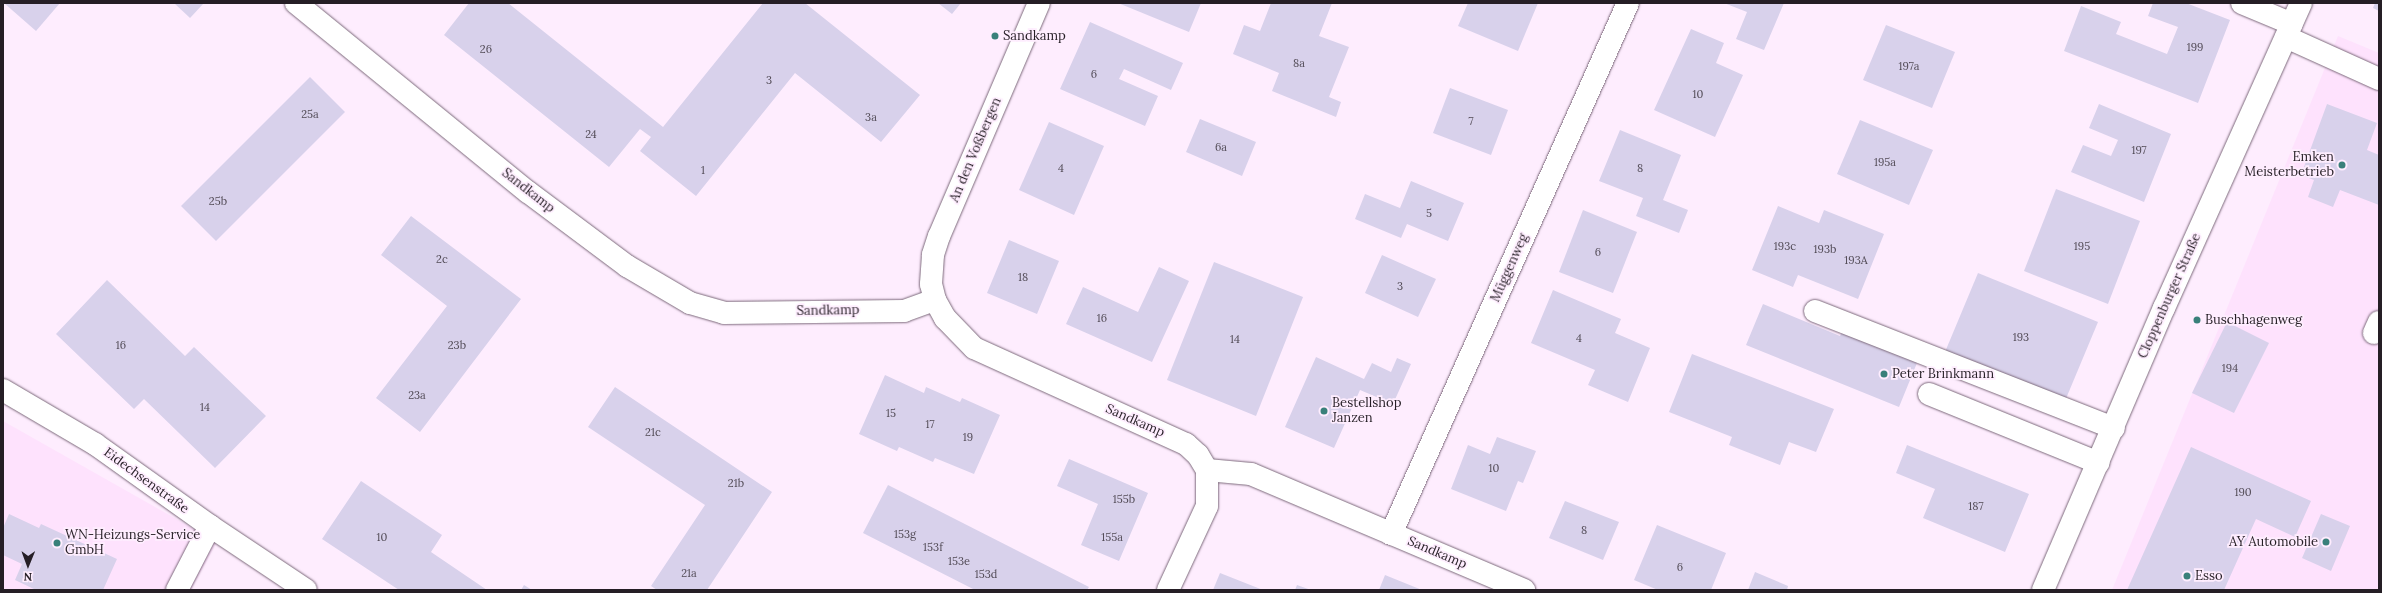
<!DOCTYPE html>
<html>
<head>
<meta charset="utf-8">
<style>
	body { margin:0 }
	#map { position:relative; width:2382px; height:593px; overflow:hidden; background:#feedfe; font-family:Lora,serif }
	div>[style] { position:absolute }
	.built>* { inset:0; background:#fee2fd }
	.building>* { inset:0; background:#d8d1eb }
	.roads { filter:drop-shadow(0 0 1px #7c697b) drop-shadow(0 0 1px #7c697b) }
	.lane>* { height:22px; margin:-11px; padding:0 11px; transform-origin:11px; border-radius:11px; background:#fff }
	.street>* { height:22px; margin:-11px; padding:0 11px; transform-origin:11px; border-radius:11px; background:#fff }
	.secondary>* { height:22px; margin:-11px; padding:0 11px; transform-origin:11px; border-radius:11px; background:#fff }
	.dots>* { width:11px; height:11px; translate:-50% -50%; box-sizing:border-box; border:2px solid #feedfe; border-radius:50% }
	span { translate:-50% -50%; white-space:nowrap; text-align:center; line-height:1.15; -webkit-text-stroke:3.5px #feedfe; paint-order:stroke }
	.number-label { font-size:11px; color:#524b56 }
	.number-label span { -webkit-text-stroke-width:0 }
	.poi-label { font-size:13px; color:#251e25 }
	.left { translate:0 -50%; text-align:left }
	.right { translate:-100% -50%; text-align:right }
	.street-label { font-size:13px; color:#251e25 }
	.frame { position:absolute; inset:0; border:4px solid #251e25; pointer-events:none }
	.north { position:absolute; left:8px; top:545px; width:40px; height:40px; -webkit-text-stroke:3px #feedfe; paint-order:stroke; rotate:181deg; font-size:11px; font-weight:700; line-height:16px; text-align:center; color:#251e25 }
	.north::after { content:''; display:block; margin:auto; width:14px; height:18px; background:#251e25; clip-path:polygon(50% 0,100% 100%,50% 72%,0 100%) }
</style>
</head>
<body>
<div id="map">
	<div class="built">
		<i style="clip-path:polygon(2338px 36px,2379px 53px,2379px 590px,2112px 590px)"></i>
		<i style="clip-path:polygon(3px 421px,217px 542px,191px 590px,3px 590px)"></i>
	</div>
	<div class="building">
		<i style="clip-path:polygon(4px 3px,60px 3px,36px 31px)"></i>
		<i style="clip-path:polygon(174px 3px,204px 3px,190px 18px)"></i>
		<i style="clip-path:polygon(469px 3px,508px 3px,663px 127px,763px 3px,805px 3px,920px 95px,881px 142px,795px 73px,696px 196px,640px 151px,651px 137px,640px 129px,609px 167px,444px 35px)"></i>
		<i style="clip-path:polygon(938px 3px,961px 3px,952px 14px)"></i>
		<i style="clip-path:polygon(1118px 3px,1201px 3px,1189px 32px)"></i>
		<i style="clip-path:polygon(1271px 3px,1332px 3px,1319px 36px,1349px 47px,1329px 97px,1341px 102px,1336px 117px,1272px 91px,1279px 73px,1233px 54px,1244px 25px,1260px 31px)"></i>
		<i style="clip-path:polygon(1468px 3px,1538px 3px,1518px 51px,1458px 26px)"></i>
		<i style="clip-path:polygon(1724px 3px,1784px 3px,1764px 50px,1736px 39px,1747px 12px)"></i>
		<i style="clip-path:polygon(2153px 3px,2186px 3px,2230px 20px,2198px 103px,2064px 51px,2081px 6px,2121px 22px,2116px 34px,2167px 54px,2178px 27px,2148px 16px)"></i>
		<i style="clip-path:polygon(2375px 3px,2379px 3px,2379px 11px,2373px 8px)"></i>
		<i style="clip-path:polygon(1090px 22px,1183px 63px,1171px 90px,1124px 69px,1119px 79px,1158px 96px,1145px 126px,1060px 89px)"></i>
		<i style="clip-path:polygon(1886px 25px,1955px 52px,1932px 108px,1863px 80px)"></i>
		<i style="clip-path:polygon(1691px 29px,1724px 43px,1716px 63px,1743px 75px,1715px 137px,1654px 110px)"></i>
		<i style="clip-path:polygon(310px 77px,345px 112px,216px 241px,181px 206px)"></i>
		<i style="clip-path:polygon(1450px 88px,1508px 110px,1491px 155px,1433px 133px)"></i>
		<i style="clip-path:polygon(2099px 104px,2171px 134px,2144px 202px,2071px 172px,2083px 145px,2111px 156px,2118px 140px,2089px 128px)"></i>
		<i style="clip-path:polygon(2327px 104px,2377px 123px,2367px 150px,2379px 155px,2379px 205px,2340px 190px,2333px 207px,2308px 197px,2314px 180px,2301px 175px)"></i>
		<i style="clip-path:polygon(1200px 119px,1256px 142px,1242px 176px,1186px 152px)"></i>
		<i style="clip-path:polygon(1860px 120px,1933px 150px,1909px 205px,1837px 174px)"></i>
		<i style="clip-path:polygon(1049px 122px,1104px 146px,1074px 215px,1019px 190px)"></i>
		<i style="clip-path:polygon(1620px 130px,1681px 155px,1663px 200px,1688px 210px,1679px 233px,1636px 216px,1643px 198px,1599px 181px)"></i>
		<i style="clip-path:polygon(1411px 181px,1464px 203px,1448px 241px,1407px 224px,1401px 238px,1355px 219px,1365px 194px,1400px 208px)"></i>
		<i style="clip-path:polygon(2056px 189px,2140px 221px,2108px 304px,2024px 271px)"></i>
		<i style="clip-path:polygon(1778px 206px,1819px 223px,1824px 210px,1884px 234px,1858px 299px,1798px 275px,1793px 287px,1752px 270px)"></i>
		<i style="clip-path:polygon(1583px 210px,1637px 232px,1613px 293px,1559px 272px)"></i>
		<i style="clip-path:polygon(411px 216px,521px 299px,420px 432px,376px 398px,447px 306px,381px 255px)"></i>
		<i style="clip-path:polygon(1009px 240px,1059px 261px,1037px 314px,987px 293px)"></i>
		<i style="clip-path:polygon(1382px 255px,1436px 279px,1418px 317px,1365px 293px)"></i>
		<i style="clip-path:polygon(1214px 262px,1303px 297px,1256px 416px,1167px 380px)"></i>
		<i style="clip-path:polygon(1159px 267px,1189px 281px,1152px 362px,1066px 324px,1083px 287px,1138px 312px)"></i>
		<i style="clip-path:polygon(1978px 273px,2098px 322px,2065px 401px,1945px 352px)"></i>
		<i style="clip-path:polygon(107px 280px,185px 356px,194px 347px,266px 416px,215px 468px,144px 399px,134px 409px,56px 334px)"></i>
		<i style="clip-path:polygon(1553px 290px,1621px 319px,1615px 333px,1650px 348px,1628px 402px,1588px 385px,1595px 370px,1531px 343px)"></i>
		<i style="clip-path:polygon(1763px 304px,1840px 336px,1844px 327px,1919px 358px,1899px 407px,1746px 345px)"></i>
		<i style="clip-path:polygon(2227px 322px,2269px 343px,2234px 413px,2192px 393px)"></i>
		<i style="clip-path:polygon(1692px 354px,1834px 409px,1816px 452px,1789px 442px,1780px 465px,1729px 445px,1732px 437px,1669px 412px)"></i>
		<i style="clip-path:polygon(1316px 357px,1364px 379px,1372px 363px,1391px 372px,1397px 358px,1411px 364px,1393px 404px,1360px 390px,1334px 448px,1285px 427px)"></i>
		<i style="clip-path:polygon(885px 375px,924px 393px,926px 387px,960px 402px,962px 398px,1000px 415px,974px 474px,935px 458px,933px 462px,899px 447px,897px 451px,859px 434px)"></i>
		<i style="clip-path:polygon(615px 387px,772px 492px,707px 590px,657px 590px,651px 586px,705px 505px,588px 427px)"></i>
		<i style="clip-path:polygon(1497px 437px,1536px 451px,1523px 483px,1518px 481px,1506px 511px,1451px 489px,1468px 445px,1490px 454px)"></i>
		<i style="clip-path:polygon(1907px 445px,2029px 494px,2005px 552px,1923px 518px,1935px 489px,1896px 473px)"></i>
		<i style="clip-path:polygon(2191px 447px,2311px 501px,2295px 537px,2256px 519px,2224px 590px,2127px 590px)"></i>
		<i style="clip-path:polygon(1069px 459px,1148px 493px,1119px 561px,1081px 545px,1098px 504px,1057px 486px)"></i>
		<i style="clip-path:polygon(361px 481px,442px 535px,431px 552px,487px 590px,399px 590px,322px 539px)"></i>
		<i style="clip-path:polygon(888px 485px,1089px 587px,1087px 590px,975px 590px,863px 533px)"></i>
		<i style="clip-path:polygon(1565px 501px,1619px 522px,1603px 560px,1549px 538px)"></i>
		<i style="clip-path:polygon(9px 514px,39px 528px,41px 524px,117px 559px,103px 590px,36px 590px,15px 580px,22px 564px,3px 555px,3px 528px)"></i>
		<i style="clip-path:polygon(2321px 514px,2350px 526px,2331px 571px,2302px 558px)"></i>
		<i style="clip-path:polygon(1657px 525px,1726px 553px,1711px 590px,1658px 590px,1634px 580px)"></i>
		<i style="clip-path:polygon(1755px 572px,1788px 586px,1787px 590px,1748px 590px)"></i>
		<i style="clip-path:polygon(1220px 573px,1263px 590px,1213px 590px)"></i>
		<i style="clip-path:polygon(1385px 575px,1422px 590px,1379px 590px)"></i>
		<i style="clip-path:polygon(524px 585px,532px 590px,521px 590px)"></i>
		<i style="clip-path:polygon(1297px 585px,1311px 590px,1295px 590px)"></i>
	</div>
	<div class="roads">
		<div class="lane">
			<i style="left:2242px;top:3px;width:54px;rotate:22.8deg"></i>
			<i style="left:2286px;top:37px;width:102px;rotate:24.3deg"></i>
			<i style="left:1815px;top:311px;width:321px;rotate:21.4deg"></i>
			<i style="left:2374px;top:333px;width:12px;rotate:-66deg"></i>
			<i style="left:1929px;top:394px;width:183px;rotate:22.1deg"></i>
			<i style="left:177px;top:590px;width:72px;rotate:-62.7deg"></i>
		</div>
		<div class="street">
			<i style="left:296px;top:3px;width:299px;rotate:39.2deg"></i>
			<i style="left:528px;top:192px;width:124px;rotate:36.8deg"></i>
			<i style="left:627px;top:266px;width:73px;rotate:30.4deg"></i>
			<i style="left:690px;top:303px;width:35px;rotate:16deg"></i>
			<i style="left:724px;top:313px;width:180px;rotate:-0.6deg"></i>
			<i style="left:904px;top:311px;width:33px;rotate:-20deg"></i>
			<i style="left:1039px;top:3px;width:254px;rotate:113.2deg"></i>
			<i style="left:939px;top:236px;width:20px;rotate:108deg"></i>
			<i style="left:933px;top:255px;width:29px;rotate:94deg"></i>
			<i style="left:931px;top:284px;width:16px;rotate:76deg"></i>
			<i style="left:935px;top:300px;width:21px;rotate:61deg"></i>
			<i style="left:945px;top:318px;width:42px;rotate:46deg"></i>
			<i style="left:974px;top:348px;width:233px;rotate:24.4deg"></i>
			<i style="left:1186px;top:444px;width:16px;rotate:43deg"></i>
			<i style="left:1198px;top:455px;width:17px;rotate:59deg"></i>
			<i style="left:1207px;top:470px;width:36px;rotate:90deg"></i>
			<i style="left:1207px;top:506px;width:93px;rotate:114.9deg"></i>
			<i style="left:3px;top:390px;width:107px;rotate:30.4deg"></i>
			<i style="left:95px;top:444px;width:141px;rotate:35.5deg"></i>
			<i style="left:210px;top:526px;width:115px;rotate:33.7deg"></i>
			<i style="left:1207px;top:470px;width:44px;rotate:5.2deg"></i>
			<i style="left:1251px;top:474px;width:297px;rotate:23deg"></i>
			<i style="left:1391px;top:534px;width:581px;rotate:-65.95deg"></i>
		</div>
		<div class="secondary">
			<i style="left:2043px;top:590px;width:307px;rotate:-66.8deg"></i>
			<i style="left:2164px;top:308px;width:334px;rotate:-65.8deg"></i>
		</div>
	</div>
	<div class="dots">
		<i style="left:995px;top:36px;background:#39807a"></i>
		<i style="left:2342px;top:165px;background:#39807a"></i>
		<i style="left:2197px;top:320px;background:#39807a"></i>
		<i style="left:1884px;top:374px;background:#39807a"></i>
		<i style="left:1324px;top:411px;background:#39807a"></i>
		<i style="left:2326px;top:542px;background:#39807a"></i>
		<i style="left:57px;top:543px;background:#39807a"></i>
		<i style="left:2187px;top:576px;background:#39807a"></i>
	</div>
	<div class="number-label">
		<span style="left:2195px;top:47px">199</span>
		<span style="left:486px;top:49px">26</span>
		<span style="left:1299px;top:63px">8a</span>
		<span style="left:1909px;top:66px">197a</span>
		<span style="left:1094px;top:74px">6</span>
		<span style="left:769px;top:80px">3</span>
		<span style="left:1698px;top:94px">10</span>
		<span style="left:310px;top:114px">25a</span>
		<span style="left:871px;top:117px">3a</span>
		<span style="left:1471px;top:121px">7</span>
		<span style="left:591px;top:134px">24</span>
		<span style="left:1221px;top:147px">6a</span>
		<span style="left:2139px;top:150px">197</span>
		<span style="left:1885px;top:162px">195a</span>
		<span style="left:1061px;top:168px">4</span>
		<span style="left:1640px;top:168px">8</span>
		<span style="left:703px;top:170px">1</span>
		<span style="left:218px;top:201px">25b</span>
		<span style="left:1429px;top:213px">5</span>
		<span style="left:1785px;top:246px">193c</span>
		<span style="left:2082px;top:246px">195</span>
		<span style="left:1825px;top:249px">193b</span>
		<span style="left:1598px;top:252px">6</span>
		<span style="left:442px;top:259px">2c</span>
		<span style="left:1856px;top:260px">193A</span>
		<span style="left:1023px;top:277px">18</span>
		<span style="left:1400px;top:286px">3</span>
		<span style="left:1102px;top:318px">16</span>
		<span style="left:2021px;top:337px">193</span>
		<span style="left:1579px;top:338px">4</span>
		<span style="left:1235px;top:339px">14</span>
		<span style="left:121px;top:345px">16</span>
		<span style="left:457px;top:345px">23b</span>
		<span style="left:2230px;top:368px">194</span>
		<span style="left:417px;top:395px">23a</span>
		<span style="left:205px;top:407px">14</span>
		<span style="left:891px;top:413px">15</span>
		<span style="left:930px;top:424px">17</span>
		<span style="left:653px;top:432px">21c</span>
		<span style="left:968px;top:437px">19</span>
		<span style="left:1494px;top:468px">10</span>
		<span style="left:736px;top:483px">21b</span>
		<span style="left:2243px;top:492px">190</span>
		<span style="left:1124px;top:499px">155b</span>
		<span style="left:1976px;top:506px">187</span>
		<span style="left:1584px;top:530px">8</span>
		<span style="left:905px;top:534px">153g</span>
		<span style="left:382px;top:537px">10</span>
		<span style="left:1112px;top:537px">155a</span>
		<span style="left:933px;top:547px">153f</span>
		<span style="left:959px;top:561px">153e</span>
		<span style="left:1680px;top:567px">6</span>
		<span style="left:689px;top:573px">21a</span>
		<span style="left:986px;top:574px">153d</span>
	</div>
	<div class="poi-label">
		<span class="left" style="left:1003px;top:36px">Sandkamp</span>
		<span class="right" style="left:2334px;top:165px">Emken<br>Meisterbetrieb</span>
		<span class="left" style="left:2205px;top:320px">Buschhagenweg</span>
		<span class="left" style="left:1892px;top:374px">Peter Brinkmann</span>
		<span class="left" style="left:1332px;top:411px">Bestellshop<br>Janzen</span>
		<span class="left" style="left:65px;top:543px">WN-Heizungs-Service<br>GmbH</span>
		<span class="right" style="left:2318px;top:542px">AY Automobile</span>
		<span class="left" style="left:2195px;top:576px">Esso</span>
	</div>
	<div class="street-label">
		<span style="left:976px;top:150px;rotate:-67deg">An den Voßbergen</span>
		<span style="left:528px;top:191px;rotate:38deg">Sandkamp</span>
		<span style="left:1510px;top:268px;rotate:-66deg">Müggenweg</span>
		<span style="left:2170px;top:296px;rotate:-66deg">Cloppenburger Straße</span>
		<span style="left:828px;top:311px;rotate:-1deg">Sandkamp</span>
		<span style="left:1135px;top:421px;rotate:24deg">Sandkamp</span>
		<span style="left:146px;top:481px;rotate:36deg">Eidechsenstraße</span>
		<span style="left:1437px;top:553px;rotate:23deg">Sandkamp</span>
	</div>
	<div class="frame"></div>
	<div class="north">N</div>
</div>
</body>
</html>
